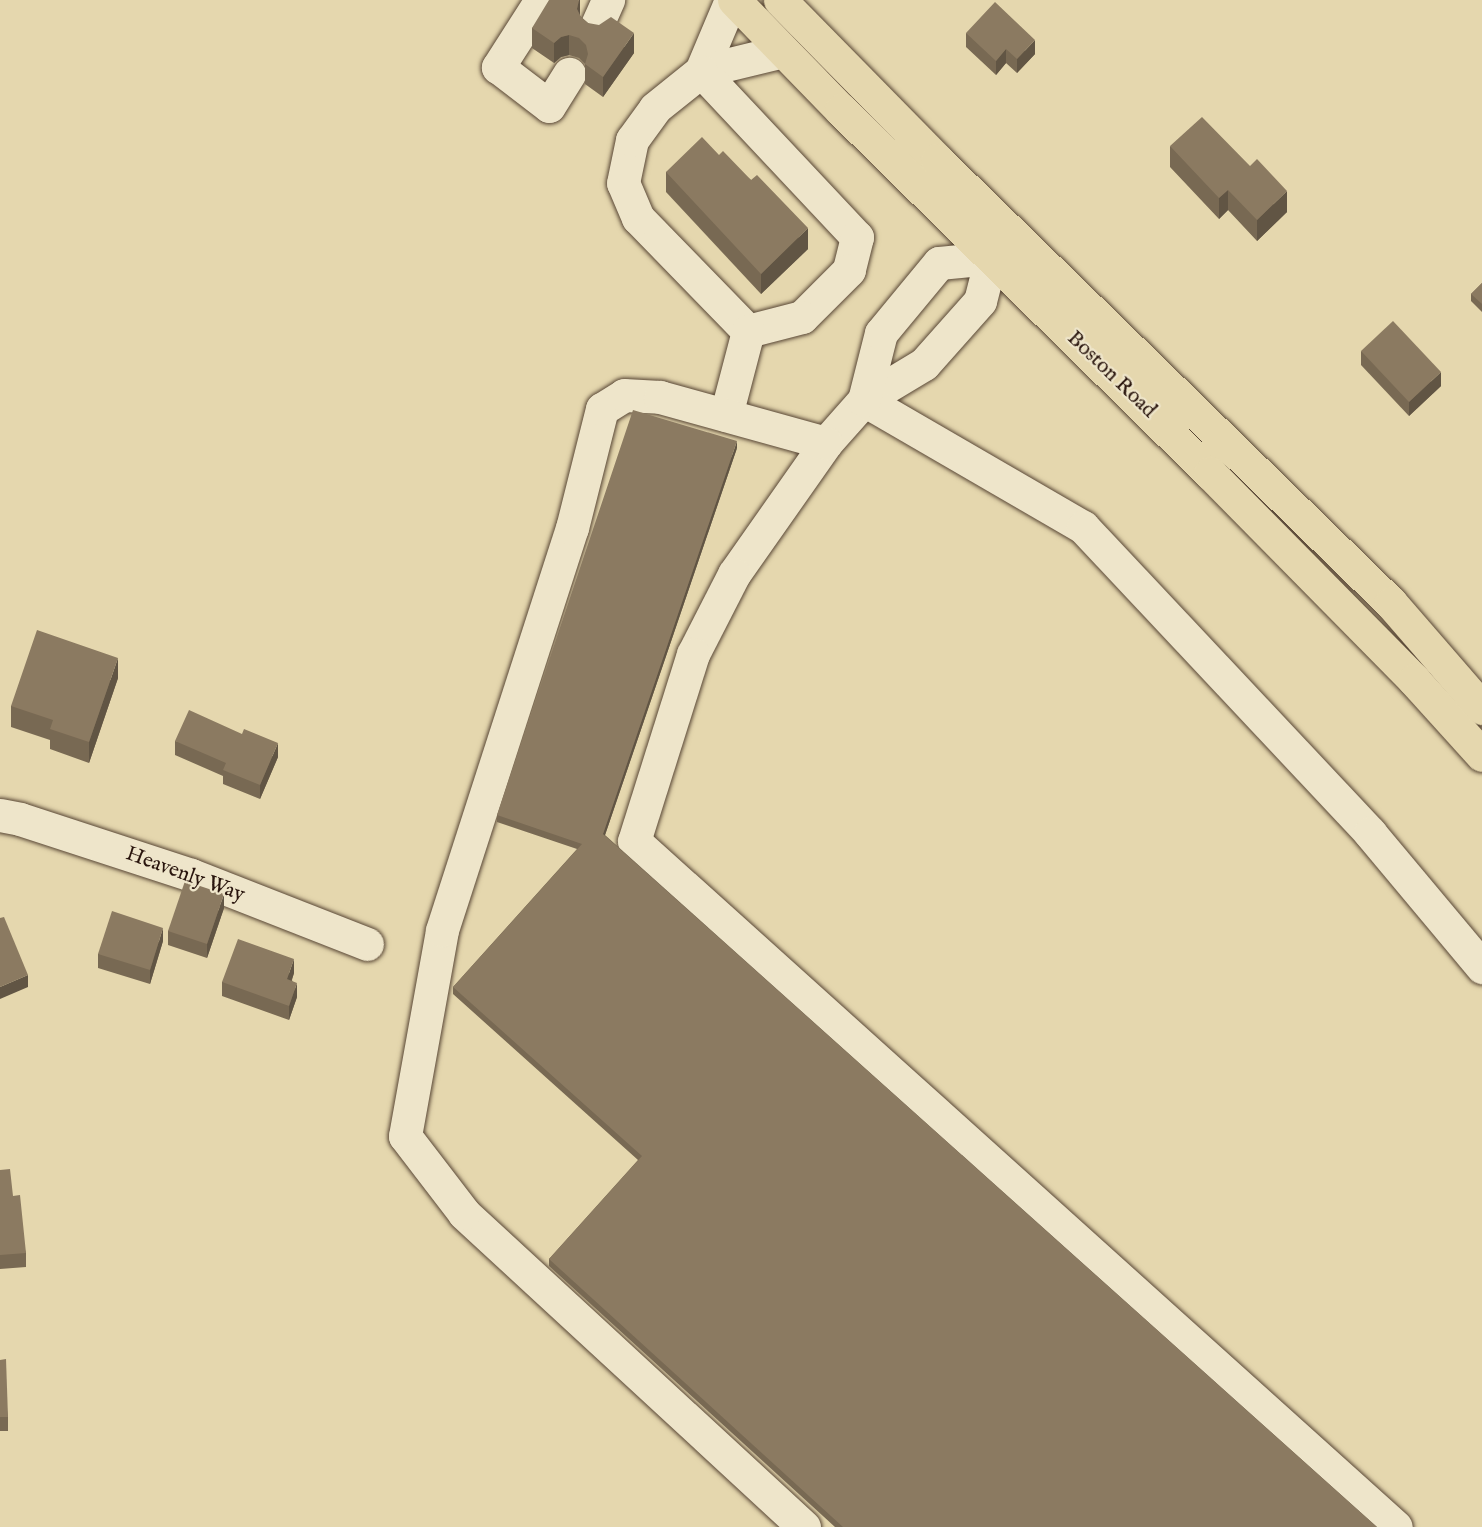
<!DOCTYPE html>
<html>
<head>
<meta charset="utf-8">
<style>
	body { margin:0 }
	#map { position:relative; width:1482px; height:1527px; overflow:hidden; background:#e5d7ae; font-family:"IM FELL English",serif }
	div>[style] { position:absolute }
	.roads { filter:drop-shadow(0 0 2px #584635) drop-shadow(0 0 2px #584635) }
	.minor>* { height:33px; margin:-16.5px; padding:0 16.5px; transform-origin:16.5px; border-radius:16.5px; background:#eee5ca }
	.major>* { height:33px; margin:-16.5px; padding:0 16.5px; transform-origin:16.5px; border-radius:16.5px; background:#e5d7ae }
	.wall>* { inset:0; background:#786953 }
	.shaded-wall>* { inset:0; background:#615544 }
	.building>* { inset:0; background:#8b7a61 }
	span { translate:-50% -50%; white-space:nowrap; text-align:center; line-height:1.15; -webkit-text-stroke:4.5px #eee5ca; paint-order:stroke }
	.street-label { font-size:21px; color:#29150d }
</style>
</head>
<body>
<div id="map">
	<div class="roads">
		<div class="minor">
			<i style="left:541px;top:0;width:80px;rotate:122.7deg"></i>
			<i style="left:498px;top:67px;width:64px;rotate:37.4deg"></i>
			<i style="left:549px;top:106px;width:38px;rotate:-58deg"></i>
			<i style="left:731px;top:0;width:77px;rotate:112.9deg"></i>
			<i style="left:701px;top:71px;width:84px;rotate:-13.7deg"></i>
			<i style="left:596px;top:27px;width:30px;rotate:-66deg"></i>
			<i style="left:701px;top:71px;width:228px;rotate:46.8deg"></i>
			<i style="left:857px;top:237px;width:34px;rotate:104deg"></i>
			<i style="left:849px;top:270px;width:66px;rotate:135deg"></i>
			<i style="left:802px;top:317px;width:56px;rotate:165.5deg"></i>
			<i style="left:748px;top:331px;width:158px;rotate:-134.2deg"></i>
			<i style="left:638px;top:218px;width:38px;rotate:-113deg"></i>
			<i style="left:623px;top:183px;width:44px;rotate:-78.2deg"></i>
			<i style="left:632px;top:140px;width:39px;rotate:-54deg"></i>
			<i style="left:655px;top:108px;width:59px;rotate:-38.8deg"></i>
			<i style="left:991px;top:258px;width:44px;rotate:104.3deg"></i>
			<i style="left:980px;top:301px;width:84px;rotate:131.6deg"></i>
			<i style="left:924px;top:364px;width:70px;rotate:149deg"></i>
			<i style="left:864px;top:400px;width:57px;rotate:131.5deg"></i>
			<i style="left:826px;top:443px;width:160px;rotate:125.1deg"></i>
			<i style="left:734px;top:574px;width:90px;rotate:117.1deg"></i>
			<i style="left:693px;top:654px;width:196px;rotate:107.5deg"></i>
			<i style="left:634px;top:841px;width:1025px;rotate:42deg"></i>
			<i style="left:864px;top:400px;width:253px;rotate:30.1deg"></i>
			<i style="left:1083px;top:527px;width:420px;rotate:46.8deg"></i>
			<i style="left:1370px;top:833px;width:175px;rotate:50.1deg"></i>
			<i style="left:864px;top:400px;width:69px;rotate:-75.8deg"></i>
			<i style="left:881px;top:333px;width:91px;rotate:-50.4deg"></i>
			<i style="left:939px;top:263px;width:52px;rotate:-5.5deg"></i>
			<i style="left:991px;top:258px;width:20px;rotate:-41deg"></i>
			<i style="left:726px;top:415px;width:87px;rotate:-75.3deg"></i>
			<i style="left:0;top:815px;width:20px;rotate:11deg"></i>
			<i style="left:20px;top:819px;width:180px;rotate:18.1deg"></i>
			<i style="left:191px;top:875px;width:189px;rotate:21.4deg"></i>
			<i style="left:804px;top:1527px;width:463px;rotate:-137.3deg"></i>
			<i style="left:464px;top:1213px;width:97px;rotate:-127.5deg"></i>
			<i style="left:405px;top:1136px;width:209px;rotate:-79.8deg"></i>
			<i style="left:442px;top:930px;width:422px;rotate:-72.1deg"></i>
			<i style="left:572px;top:528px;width:123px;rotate:-75.9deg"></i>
			<i style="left:602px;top:409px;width:26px;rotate:-32deg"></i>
			<i style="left:624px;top:395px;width:36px;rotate:3deg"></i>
			<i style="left:660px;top:397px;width:172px;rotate:15.5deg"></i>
		</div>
		<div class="major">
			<i style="left:734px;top:0;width:153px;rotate:45.8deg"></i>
			<i style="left:841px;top:110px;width:518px;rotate:44.53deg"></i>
			<i style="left:1210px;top:473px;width:291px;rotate:45.4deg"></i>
			<i style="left:1414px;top:680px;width:101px;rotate:47.8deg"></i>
			<i style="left:780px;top:0;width:224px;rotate:45.5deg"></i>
			<i style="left:937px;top:160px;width:634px;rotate:44.3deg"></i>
			<i style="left:1391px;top:603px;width:139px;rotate:49.1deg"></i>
		</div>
	</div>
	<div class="wall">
		<i style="clip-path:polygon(580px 0,580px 16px,588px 23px,634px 53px,603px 97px,585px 84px,585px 64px,579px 58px,569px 55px,561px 57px,554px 63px,532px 48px,532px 28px)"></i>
		<i style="clip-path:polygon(966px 33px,1035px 54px,1017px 73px,1006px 63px,996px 75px,966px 47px)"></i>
		<i style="clip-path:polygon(1170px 146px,1287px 212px,1257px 241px,1228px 210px,1219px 219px,1170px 167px)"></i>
		<i style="clip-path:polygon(719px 155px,751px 180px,808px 249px,761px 294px,666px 192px,666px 172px)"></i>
		<i style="clip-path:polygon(1482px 283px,1482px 312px,1471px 301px,1471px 294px)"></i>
		<i style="clip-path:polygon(1361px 351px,1441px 386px,1409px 416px,1361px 365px)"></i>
		<i style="clip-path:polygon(737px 448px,605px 835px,1377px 1527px,835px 1527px,549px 1266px,549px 1259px,638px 1160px,453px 994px,453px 987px,577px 849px,497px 822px,497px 815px)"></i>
		<i style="clip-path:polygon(118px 678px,89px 763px,50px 749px,50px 740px,11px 727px,11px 706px)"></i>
		<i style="clip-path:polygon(175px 741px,278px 757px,260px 799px,223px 784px,223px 776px,175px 755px)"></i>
		<i style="clip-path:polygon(224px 908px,207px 958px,168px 945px,168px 931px)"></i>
		<i style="clip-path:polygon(163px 941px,150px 984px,98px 968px,98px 954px)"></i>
		<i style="clip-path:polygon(294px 973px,292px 980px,297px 997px,289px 1020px,222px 996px,222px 982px)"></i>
		<i style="clip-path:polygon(0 1170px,26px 1253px,26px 1267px,0 1269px)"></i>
		<i style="clip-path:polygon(0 1360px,8px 1417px,8px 1431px,0 1431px)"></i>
	</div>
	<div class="shaded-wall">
		<i style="clip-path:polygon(579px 0,580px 0,580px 16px,577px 9px)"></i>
		<i style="clip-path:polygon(634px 33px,634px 53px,603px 97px,603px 77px)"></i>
		<i style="clip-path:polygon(569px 35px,569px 55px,561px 57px,554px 63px,554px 43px,561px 37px)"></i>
		<i style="clip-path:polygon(1035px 40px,1035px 54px,1017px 73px,1017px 59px)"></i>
		<i style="clip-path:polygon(1006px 49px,1006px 63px,996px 75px,996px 61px)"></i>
		<i style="clip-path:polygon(1228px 190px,1228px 210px,1219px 219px,1219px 198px)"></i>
		<i style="clip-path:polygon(1287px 191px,1287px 212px,1257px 241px,1257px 220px)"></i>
		<i style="clip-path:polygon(808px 228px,808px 249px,761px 294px,761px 274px)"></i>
		<i style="clip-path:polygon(1441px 372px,1441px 386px,1409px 416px,1409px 402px)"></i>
		<i style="clip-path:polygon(737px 441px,737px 448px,603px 841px,603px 834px)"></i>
		<i style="clip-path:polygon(118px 658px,118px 678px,89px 763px,89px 742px)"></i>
		<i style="clip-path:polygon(278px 743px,278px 757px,260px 799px,260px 785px)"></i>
		<i style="clip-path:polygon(224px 894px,224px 908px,207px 958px,207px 944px)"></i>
		<i style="clip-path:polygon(163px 928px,163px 941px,150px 984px,150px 970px)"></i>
		<i style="clip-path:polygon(294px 959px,294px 973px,287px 993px,287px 979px)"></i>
		<i style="clip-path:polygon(28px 975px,28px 987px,0 999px,0 987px)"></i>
		<i style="clip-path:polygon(297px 983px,297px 997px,289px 1020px,289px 1006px)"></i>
	</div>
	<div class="building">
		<i style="clip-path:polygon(549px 0,579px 0,577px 9px,581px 17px,588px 23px,599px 25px,611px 17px,634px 33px,603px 77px,585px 64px,588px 54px,586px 45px,579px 38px,569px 35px,561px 37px,554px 43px,532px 28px)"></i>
		<i style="clip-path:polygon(995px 2px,1035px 40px,1017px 59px,1006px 49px,996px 61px,966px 33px)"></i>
		<i style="clip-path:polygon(1202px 117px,1250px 166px,1257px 159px,1287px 191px,1257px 220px,1228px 190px,1219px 198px,1170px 146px)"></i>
		<i style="clip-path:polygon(702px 137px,719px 155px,723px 151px,751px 180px,757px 175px,808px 228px,761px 274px,666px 172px)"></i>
		<i style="clip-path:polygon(1482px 283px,1482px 304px,1471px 294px)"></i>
		<i style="clip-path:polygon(1393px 321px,1441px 372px,1409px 402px,1361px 351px)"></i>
		<i style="clip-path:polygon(633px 410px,737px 441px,603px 834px,1377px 1527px,843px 1527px,549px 1259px,642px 1156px,453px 987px,582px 844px,497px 815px)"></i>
		<i style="clip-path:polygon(37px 630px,118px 658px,89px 742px,50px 729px,53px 720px,11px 706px)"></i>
		<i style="clip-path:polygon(189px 710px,242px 734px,244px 729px,278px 743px,260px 785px,223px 770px,226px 763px,175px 741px)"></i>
		<i style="clip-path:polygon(185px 881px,224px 894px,207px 944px,168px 931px)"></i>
		<i style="clip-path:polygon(112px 911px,163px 928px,150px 970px,98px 954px)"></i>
		<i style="clip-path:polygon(4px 917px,28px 975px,0 987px,0 918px)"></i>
		<i style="clip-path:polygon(238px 939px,294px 959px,287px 979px,297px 983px,289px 1006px,222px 982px)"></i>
		<i style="clip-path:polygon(10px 1169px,13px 1196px,20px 1195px,26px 1253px,0 1255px,0 1170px)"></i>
		<i style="clip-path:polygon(6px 1359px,8px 1417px,0 1417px,0 1360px)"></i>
	</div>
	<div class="street-label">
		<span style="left:1111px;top:375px;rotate:44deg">Boston Road</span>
		<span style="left:185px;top:875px;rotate:20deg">Heavenly Way</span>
	</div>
</div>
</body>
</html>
